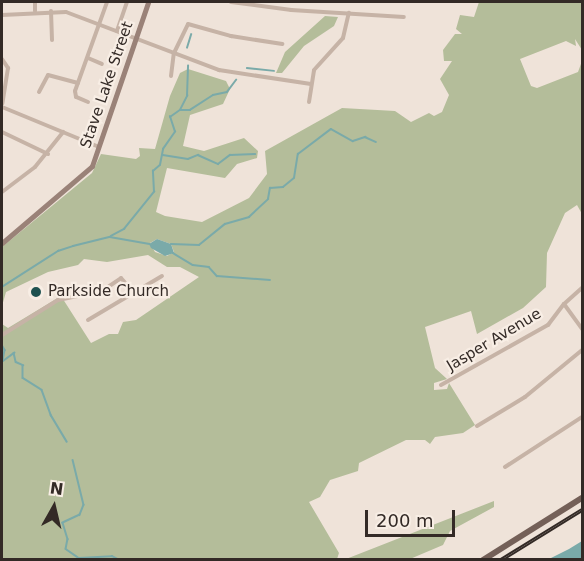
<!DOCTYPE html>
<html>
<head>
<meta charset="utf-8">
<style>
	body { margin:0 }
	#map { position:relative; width:584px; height:561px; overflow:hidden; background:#efe3d9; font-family:"DejaVu Sans",sans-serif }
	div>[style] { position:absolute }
	.green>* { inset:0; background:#b4bd9a }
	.water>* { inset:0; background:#7aaaa9 }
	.stream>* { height:1.5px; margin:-0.75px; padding:0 0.75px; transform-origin:0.75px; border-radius:0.75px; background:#7aaaa9 }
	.minor>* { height:4px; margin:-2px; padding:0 2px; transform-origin:2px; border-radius:2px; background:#c6b3a6 }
	.secondary>* { height:5px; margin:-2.5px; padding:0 2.5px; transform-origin:2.5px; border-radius:2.5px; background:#9a8278 }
	.primary>* { height:6px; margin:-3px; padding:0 3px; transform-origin:3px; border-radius:3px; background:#746058 }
	.rail>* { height:4px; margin-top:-2px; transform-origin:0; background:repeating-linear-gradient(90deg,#f8eee5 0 4.5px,#332a26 0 9px); box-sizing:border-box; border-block:2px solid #332a26 }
	.dots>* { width:16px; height:16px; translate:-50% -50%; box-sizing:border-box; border:3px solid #f8eee5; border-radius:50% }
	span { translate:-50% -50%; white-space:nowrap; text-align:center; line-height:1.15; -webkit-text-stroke:4.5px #f8eee5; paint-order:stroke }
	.street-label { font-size:15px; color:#332a26 }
	.poi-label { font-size:15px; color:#332a26 }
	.left { translate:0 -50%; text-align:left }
	.frame { position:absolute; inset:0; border:3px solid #332a26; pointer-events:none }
	.north { position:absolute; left:24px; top:477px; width:60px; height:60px; -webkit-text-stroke:4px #f8eee5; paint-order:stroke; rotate:8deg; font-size:16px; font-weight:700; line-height:24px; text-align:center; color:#332a26 }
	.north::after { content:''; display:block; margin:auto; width:21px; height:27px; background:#332a26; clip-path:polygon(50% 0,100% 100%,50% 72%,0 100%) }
	.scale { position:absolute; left:365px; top:510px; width:90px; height:27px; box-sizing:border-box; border:3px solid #332a26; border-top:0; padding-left:8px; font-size:18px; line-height:21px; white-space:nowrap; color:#332a26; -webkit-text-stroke:4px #f8eee5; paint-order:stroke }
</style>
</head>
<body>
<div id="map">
	<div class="green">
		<i style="clip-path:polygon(evenodd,479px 2px,582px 2px,582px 50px,575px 39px,576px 46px,566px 41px,520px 59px,531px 86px,537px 88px,578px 72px,582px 61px,582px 214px,577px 205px,565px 213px,547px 253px,546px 287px,523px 308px,477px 334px,471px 311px,425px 327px,435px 368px,447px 379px,434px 383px,434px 390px,447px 389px,449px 383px,475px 425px,463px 433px,435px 437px,430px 444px,425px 440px,406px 440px,359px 463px,358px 471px,330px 480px,320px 497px,309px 502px,339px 553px,337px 559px,2px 559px,2px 324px,8px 328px,61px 296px,91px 343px,109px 334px,118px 334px,123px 322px,136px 320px,199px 277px,180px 267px,167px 267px,148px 255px,107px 262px,84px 259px,78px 265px,48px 272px,6px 292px,2px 306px,2px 247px,92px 173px,101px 154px,136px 159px,140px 156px,139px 148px,155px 149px,170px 96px,180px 73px,188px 69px,226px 81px,230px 89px,223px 104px,190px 115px,183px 146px,204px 151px,244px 138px,258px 151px,257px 158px,237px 164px,225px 178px,167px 168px,156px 212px,165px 216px,202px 222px,249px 198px,267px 174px,265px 151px,342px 108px,395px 111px,411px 122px,429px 113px,434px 116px,442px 112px,449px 95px,440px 79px,452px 61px,444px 61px,443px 50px,455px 34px,462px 34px,456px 29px,460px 15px,474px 17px,479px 2px,157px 239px,171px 244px,174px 252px,167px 256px,155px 252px,150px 243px,157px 239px)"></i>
		<i style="clip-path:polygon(325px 16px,338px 17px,334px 26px,304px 46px,282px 73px,276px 73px,285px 52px)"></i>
		<i style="clip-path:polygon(494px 501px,494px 507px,450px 531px,443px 545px,410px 559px,346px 559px)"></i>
	</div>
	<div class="water">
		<i style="clip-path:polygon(157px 239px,171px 244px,174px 253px,165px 256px,151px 248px,149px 244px)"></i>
		<i style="clip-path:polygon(582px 541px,582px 559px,549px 559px,569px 549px)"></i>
	</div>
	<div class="stream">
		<i style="left:187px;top:48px;width:14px;rotate:-73deg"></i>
		<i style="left:247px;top:68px;width:27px;rotate:6deg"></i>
		<i style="left:181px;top:110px;width:9px"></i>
		<i style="left:190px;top:110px;width:27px;rotate:-33deg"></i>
		<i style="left:213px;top:95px;width:14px;rotate:-12deg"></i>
		<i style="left:227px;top:92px;width:15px;rotate:-53deg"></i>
		<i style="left:163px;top:155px;width:25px;rotate:9deg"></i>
		<i style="left:188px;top:159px;width:11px;rotate:-22deg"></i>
		<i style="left:198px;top:155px;width:22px;rotate:24deg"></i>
		<i style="left:218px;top:164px;width:15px;rotate:-37deg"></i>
		<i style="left:230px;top:155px;width:25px;rotate:-2deg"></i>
		<i style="left:111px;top:236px;width:15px;rotate:-28deg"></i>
		<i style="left:124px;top:229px;width:48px;rotate:-51deg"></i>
		<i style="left:154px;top:192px;width:21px;rotate:-93deg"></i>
		<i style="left:153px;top:171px;width:9px;rotate:-41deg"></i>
		<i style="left:160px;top:165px;width:16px;rotate:-79deg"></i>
		<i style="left:163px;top:149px;width:21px;rotate:-55deg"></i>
		<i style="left:175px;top:132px;width:16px;rotate:-108deg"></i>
		<i style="left:170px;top:117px;width:12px;rotate:-35deg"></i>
		<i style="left:180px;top:110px;width:16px;rotate:-63deg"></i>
		<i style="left:187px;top:96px;width:30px;rotate:-88deg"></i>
		<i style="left:171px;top:244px;width:28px;rotate:2deg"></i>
		<i style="left:199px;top:245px;width:33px;rotate:-39deg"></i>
		<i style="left:225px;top:224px;width:25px;rotate:-16deg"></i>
		<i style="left:249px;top:217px;width:26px;rotate:-43deg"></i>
		<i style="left:268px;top:199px;width:11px;rotate:-80deg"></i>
		<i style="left:270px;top:188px;width:13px;rotate:-4deg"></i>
		<i style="left:283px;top:187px;width:14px;rotate:-39deg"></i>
		<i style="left:294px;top:178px;width:24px;rotate:-81deg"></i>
		<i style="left:298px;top:154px;width:41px;rotate:-37.1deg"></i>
		<i style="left:331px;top:129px;width:25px;rotate:29deg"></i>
		<i style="left:353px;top:141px;width:13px;rotate:-18deg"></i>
		<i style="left:365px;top:137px;width:12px;rotate:24deg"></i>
		<i style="left:173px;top:253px;width:23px;rotate:31deg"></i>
		<i style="left:193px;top:265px;width:16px;rotate:7deg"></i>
		<i style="left:209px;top:267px;width:12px;rotate:48deg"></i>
		<i style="left:217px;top:276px;width:53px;rotate:4.3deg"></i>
		<i style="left:2px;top:287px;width:67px;rotate:-32.7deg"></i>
		<i style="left:58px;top:251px;width:16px;rotate:-18deg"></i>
		<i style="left:73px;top:246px;width:38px;rotate:-14deg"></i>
		<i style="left:110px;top:237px;width:40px;rotate:10deg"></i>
		<i style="left:2px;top:345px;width:6px;rotate:59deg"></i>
		<i style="left:5px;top:350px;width:11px;rotate:100deg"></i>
		<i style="left:3px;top:361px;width:14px;rotate:-36deg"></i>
		<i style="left:14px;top:353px;width:9px;rotate:77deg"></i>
		<i style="left:16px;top:362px;width:8px;rotate:23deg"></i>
		<i style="left:23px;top:365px;width:13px;rotate:90deg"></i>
		<i style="left:23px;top:378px;width:22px;rotate:32deg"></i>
		<i style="left:42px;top:390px;width:27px;rotate:70deg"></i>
		<i style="left:51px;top:415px;width:31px;rotate:59deg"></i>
		<i style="left:73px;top:460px;width:46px;rotate:76.3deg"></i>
		<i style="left:84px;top:505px;width:11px;rotate:112deg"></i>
		<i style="left:80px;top:515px;width:19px;rotate:155deg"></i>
		<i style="left:63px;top:523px;width:17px;rotate:73deg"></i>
		<i style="left:68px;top:539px;width:10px;rotate:101deg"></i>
		<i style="left:66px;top:549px;width:16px;rotate:35deg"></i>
		<i style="left:79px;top:558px;width:33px;rotate:-3deg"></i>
		<i style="left:112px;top:556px;width:9px;rotate:27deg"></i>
	</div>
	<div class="minor">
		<i style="left:35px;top:2px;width:9px;rotate:90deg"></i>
		<i style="left:231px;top:2px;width:61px;rotate:7.6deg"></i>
		<i style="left:291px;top:10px;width:113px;rotate:3.5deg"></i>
		<i style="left:51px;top:11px;width:29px;rotate:88deg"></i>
		<i style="left:2px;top:15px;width:64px;rotate:-2.7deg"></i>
		<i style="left:66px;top:12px;width:164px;rotate:20.8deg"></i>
		<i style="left:219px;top:70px;width:93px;rotate:8.7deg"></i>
		<i style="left:117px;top:31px;width:31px;rotate:-71deg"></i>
		<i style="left:88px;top:58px;width:15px;rotate:23deg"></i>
		<i style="left:2px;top:59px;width:11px;rotate:56deg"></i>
		<i style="left:8px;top:68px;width:36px;rotate:99deg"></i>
		<i style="left:171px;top:76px;width:23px;rotate:-83deg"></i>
		<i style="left:174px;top:53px;width:32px;rotate:-64deg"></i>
		<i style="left:188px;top:24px;width:45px;rotate:15.6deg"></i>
		<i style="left:231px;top:36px;width:52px;rotate:8.9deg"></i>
		<i style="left:39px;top:92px;width:19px;rotate:-62deg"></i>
		<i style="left:48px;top:75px;width:31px;rotate:15deg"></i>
		<i style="left:88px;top:102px;width:13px;rotate:-157deg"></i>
		<i style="left:76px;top:97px;width:6px;rotate:-99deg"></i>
		<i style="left:75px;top:91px;width:95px;rotate:-70.2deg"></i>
		<i style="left:309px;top:102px;width:32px;rotate:-81deg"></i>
		<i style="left:314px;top:70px;width:43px;rotate:-47.8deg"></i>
		<i style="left:343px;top:38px;width:26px;rotate:-77deg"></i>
		<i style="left:2px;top:107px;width:105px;rotate:22.4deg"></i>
		<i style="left:2px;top:132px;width:51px;rotate:25.6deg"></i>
		<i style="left:2px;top:192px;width:41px;rotate:-37.1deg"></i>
		<i style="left:35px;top:167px;width:45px;rotate:-51.3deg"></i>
		<i style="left:564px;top:304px;width:31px;rotate:54deg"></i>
		<i style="left:88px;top:320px;width:86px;rotate:-30.7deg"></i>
		<i style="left:2px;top:335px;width:66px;rotate:-32deg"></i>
		<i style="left:58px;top:300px;width:45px;rotate:-11.6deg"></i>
		<i style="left:102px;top:291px;width:23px;rotate:-34deg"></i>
		<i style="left:121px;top:278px;width:23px;rotate:49deg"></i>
		<i style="left:441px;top:385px;width:123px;rotate:-29.3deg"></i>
		<i style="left:548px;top:325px;width:26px;rotate:-53deg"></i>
		<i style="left:564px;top:304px;width:24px;rotate:-42deg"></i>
		<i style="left:477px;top:426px;width:56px;rotate:-31.1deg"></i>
		<i style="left:525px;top:397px;width:74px;rotate:-39.5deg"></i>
		<i style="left:505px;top:467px;width:92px;rotate:-33deg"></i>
	</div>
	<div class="secondary">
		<i style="left:2px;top:243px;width:118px;rotate:-40.5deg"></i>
		<i style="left:92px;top:166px;width:173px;rotate:-71.1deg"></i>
	</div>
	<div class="primary">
		<i style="left:483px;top:560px;width:117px;rotate:-32.1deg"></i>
	</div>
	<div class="rail">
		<i style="left:501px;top:560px;width:95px;rotate:-31.7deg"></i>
	</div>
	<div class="dots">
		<i style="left:36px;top:292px;background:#1f5251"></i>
	</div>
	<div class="street-label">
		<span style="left:107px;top:85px;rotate:-71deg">Stave Lake Street</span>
		<span style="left:494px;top:340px;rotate:-31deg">Jasper Avenue</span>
	</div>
	<div class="poi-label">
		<span class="left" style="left:48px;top:292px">Parkside Church</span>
	</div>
	<div class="frame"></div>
	<div class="north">N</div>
	<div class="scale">200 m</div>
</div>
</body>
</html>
